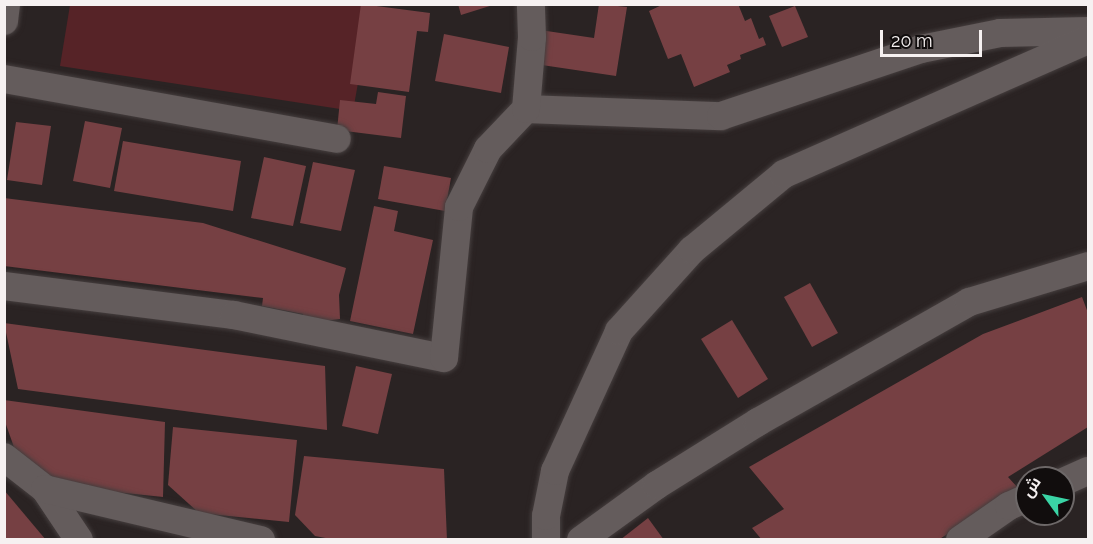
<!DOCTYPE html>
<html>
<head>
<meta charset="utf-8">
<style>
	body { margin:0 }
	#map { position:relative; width:1093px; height:544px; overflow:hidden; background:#2a2323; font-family:Raleway,Cairo,sans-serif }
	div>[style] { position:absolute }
	.green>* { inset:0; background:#562327 }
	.building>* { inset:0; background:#764043 }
	.roads { filter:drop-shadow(0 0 2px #453e3e) drop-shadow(0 0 2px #453e3e) }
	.minor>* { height:28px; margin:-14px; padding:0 14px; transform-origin:14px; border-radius:14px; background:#645c5c }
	span { translate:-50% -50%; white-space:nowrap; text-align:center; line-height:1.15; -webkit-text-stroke:4.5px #110d0d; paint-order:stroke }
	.frame { position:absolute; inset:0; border:6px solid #f6f1f1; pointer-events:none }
	.north { position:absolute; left:1015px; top:466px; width:60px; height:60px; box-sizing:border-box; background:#110d0d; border:2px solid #6d6868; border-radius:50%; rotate:303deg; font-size:16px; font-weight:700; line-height:24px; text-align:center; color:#f6f1f1 }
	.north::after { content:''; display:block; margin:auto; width:21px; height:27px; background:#3ad4a5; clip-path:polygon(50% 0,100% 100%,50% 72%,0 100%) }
	.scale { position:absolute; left:880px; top:30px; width:102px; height:27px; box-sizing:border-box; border:3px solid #f6f1f1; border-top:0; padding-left:8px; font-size:18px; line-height:21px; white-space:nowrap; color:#f6f1f1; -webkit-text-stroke:4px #110d0d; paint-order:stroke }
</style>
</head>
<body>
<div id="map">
	<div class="green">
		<i style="clip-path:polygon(70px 5px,372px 5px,353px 111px,60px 66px)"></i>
	</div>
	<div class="building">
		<i style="clip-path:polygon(361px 4px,430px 13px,428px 32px,417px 31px,409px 92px,350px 84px)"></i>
		<i style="clip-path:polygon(458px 4px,493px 4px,493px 5px,461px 15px)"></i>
		<i style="clip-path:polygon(599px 4px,627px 7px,616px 76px,535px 64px,540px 30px,594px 38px)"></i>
		<i style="clip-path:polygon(664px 4px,738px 4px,745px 21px,751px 18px,759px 39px,763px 37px,766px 45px,740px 55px,741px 59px,727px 65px,730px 72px,694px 87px,681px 54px,668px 59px,649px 11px)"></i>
		<i style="clip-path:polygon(795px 6px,808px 37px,782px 47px,769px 16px)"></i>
		<i style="clip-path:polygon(444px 34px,509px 47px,501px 93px,435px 81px)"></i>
		<i style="clip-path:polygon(378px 92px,406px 96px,401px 138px,337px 130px,340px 100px,376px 104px)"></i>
		<i style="clip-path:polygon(85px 121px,122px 128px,110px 188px,73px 181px)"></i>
		<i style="clip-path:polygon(16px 122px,51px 126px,42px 185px,7px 180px)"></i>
		<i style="clip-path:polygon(123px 141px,241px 161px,233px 211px,114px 191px)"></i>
		<i style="clip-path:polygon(264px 157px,306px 166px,293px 226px,251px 218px)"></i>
		<i style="clip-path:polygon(313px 162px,355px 170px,341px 231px,300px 223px)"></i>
		<i style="clip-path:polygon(384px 166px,451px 178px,445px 211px,378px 199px)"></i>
		<i style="clip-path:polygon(4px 198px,203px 223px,346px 268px,339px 295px,340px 319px,316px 322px,302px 319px,303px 314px,262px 306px,263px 298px,4px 266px)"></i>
		<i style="clip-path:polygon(374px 206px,398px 211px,394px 231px,433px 240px,413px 334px,350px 321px)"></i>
		<i style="clip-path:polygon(810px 283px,838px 333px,812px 347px,784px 297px)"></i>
		<i style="clip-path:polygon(1082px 297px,1088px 313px,1088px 427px,1008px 477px,1019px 489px,938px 540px,762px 540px,752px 528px,784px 509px,749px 467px,983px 334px)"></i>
		<i style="clip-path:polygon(732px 320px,768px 379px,738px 398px,701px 339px)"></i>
		<i style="clip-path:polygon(4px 323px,325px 366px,327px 430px,18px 389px)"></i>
		<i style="clip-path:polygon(356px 366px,392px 374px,378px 434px,342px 426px)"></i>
		<i style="clip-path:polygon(4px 400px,165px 422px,163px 497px,77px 488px,21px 467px,4px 419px)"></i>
		<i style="clip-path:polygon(173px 427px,297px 440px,289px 522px,199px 513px,168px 485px)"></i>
		<i style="clip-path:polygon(304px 456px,444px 469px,447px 540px,336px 540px,315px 536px,295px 515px)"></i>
		<i style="clip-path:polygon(4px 490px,46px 540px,4px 540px)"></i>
		<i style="clip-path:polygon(648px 518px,664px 540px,620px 540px)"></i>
	</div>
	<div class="roads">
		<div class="minor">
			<i style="left:4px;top:21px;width:17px;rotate:-83deg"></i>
			<i style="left:4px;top:79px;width:338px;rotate:10.2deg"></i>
			<i style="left:526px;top:109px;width:195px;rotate:2.1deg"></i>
			<i style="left:721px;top:116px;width:211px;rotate:-18.5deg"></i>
			<i style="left:921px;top:49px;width:81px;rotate:-11.4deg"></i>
			<i style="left:1000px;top:33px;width:88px;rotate:-1.3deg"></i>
			<i style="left:4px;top:286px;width:232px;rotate:7.2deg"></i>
			<i style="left:234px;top:315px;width:214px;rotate:11.6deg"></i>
			<i style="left:444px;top:358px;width:152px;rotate:-84.3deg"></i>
			<i style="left:459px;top:207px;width:65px;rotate:-63.4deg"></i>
			<i style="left:488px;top:149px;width:55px;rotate:-46.5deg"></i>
			<i style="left:526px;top:109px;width:72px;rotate:-85.2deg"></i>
			<i style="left:532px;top:37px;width:33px;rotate:-92deg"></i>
			<i style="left:4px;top:457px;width:52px;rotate:38deg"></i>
			<i style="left:45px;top:489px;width:61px;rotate:56.3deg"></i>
			<i style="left:1063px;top:482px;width:27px;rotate:-24deg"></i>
			<i style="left:45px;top:489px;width:222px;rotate:13.3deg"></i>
			<i style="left:546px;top:540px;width:24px;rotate:-90deg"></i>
			<i style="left:546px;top:516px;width:46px;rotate:-78.7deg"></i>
			<i style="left:555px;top:471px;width:154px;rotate:-65.4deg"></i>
			<i style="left:619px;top:331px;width:109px;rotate:-48deg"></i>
			<i style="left:692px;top:250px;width:119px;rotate:-39.6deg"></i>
			<i style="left:784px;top:174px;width:332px;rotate:-23.8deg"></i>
			<i style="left:581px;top:540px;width:94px;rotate:-35.9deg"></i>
			<i style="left:657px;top:485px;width:119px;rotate:-32deg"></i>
			<i style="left:758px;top:422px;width:243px;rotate:-29.6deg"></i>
			<i style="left:969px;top:302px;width:124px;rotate:-16.8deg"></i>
			<i style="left:960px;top:540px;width:60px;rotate:-34.8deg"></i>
			<i style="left:1009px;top:506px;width:20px;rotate:-24deg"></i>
		</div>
	</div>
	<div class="frame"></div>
	<div class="north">ش</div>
	<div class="scale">20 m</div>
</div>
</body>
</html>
